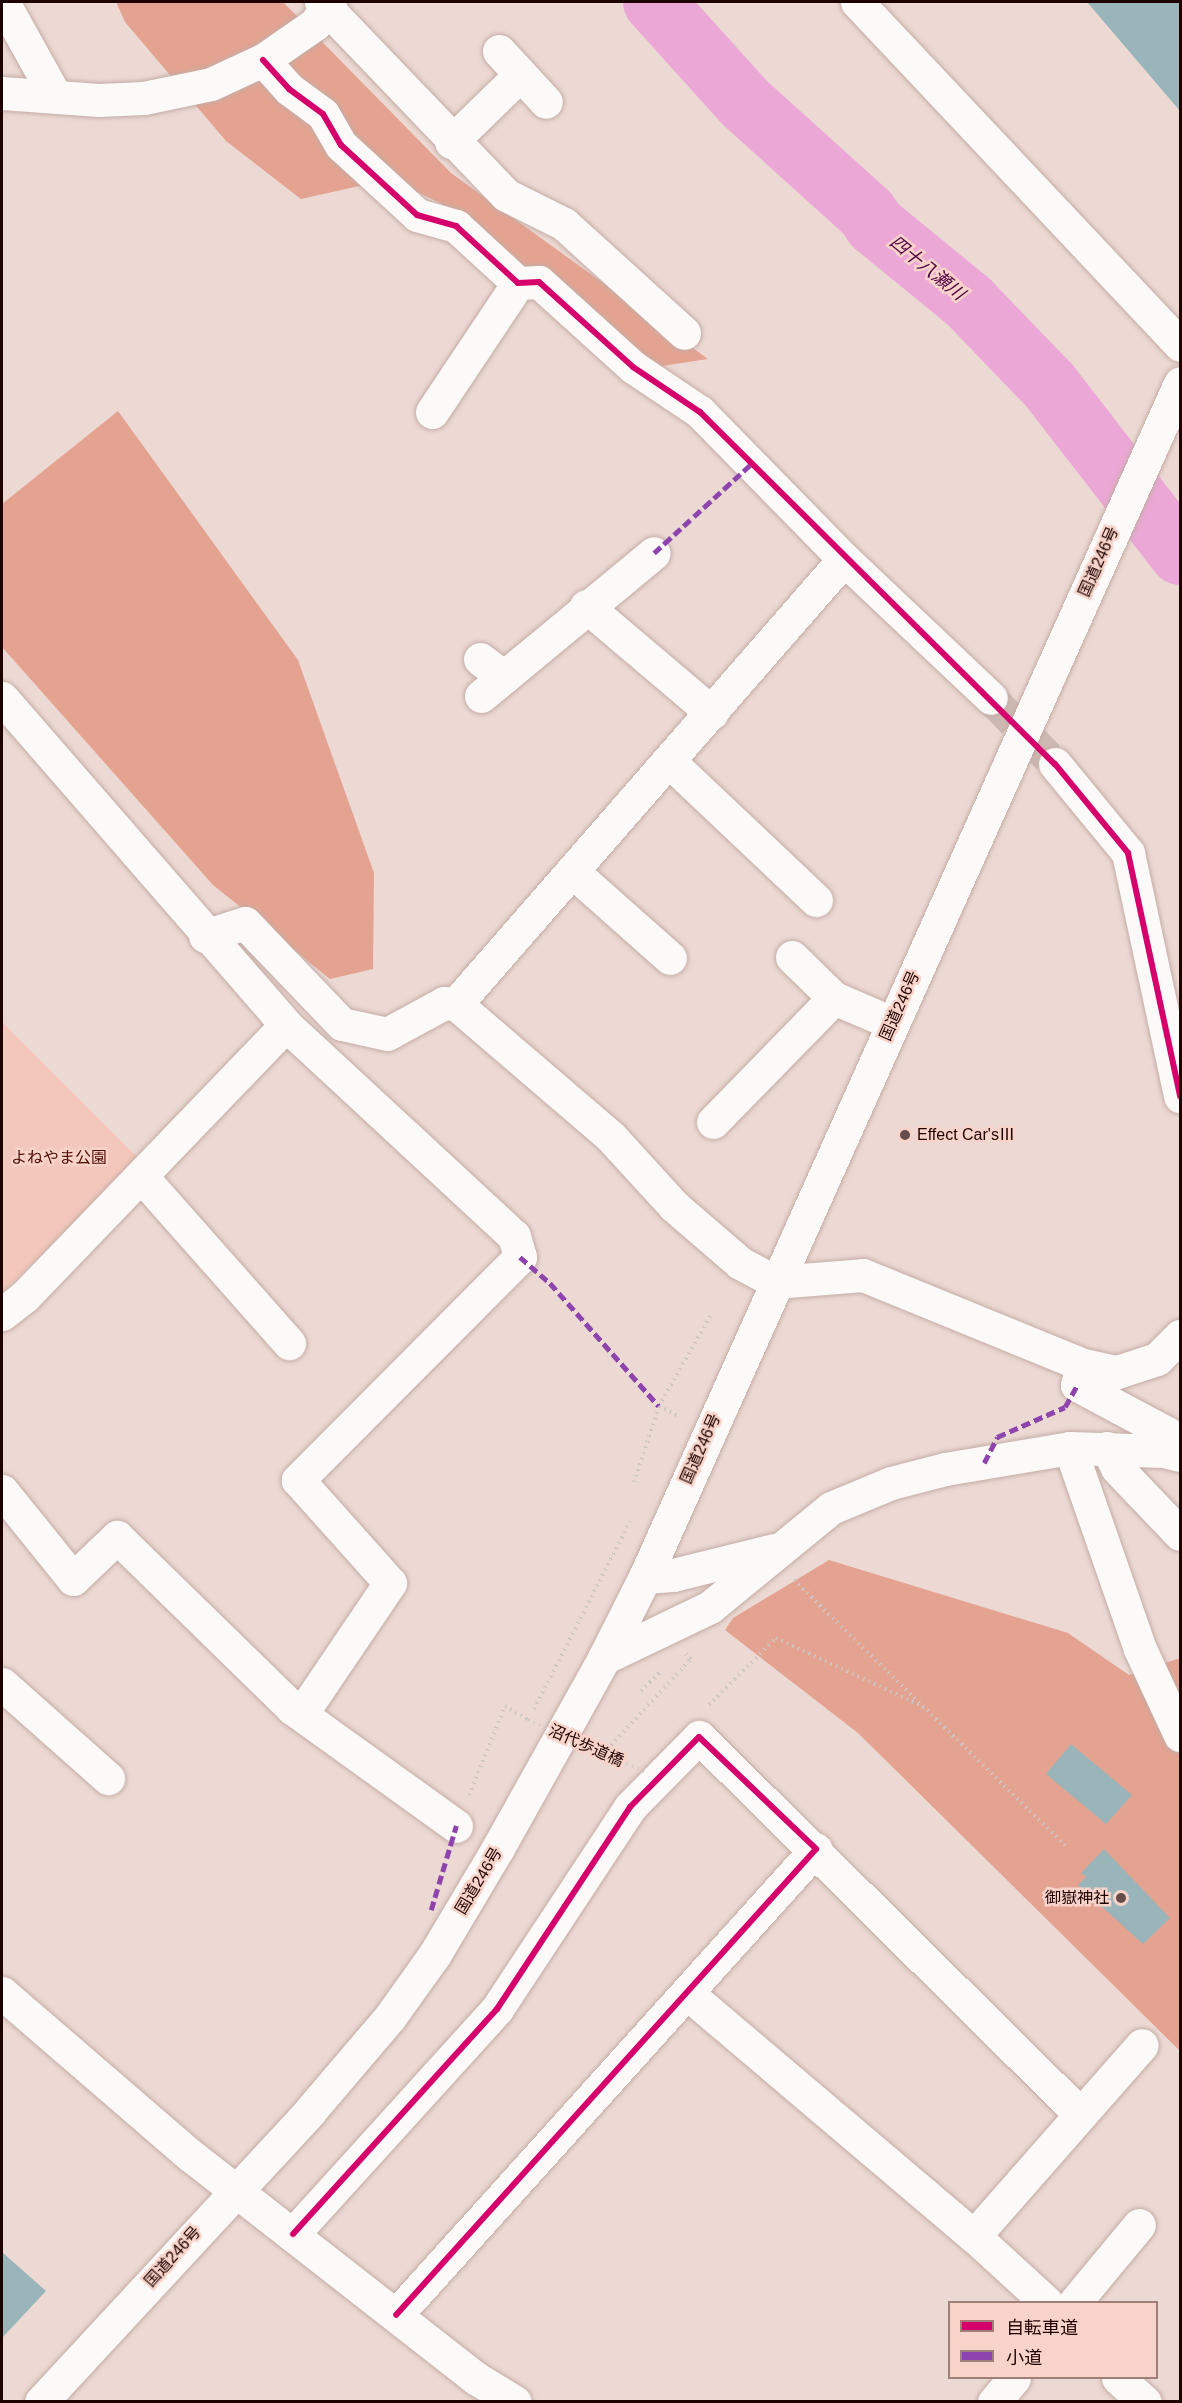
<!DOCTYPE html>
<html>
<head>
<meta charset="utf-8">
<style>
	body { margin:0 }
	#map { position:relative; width:1182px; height:2403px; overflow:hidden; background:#ecd9d4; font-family:Arial,"Noto Sans JP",sans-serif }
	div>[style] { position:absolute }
	.green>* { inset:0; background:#f3c7bb }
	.forest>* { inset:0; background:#e4a391 }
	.river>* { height:62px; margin:-31px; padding:0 31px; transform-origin:31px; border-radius:31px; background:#eba7d5 }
	.building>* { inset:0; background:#99b5ba }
	.minor-tunnel>* { height:33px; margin-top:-16.5px; transform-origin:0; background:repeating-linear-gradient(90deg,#cdb9b4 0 33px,transparent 0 49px) }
	.path>* { height:4px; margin-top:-2px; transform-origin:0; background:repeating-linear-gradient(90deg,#cdc6c5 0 1.5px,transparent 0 6px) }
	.roads { filter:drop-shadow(0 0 2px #c4aca5) drop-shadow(0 0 2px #c4aca5) }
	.minor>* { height:33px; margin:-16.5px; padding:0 16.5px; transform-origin:16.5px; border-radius:16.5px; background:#fcf9f9 }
	.highway>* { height:33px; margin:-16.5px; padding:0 16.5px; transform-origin:16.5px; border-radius:16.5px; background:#fcf9f9 }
	.path-bridge>* { height:4px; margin-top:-2px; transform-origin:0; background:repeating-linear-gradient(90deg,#cdc6c5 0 1.5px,transparent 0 6px) }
	.quiet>* { height:4.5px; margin-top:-2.25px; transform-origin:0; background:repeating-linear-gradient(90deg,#8e44ad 0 9px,transparent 0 13.5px) }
	.cycleway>* { height:6px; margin:-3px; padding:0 3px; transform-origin:3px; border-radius:3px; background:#d6006c }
	.dots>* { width:16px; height:16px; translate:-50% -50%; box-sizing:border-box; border:3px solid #f7d3c9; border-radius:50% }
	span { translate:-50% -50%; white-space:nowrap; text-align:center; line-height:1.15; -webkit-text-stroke:5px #f7d3c9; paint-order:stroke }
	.street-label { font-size:16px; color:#1e0200 }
	.poi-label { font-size:16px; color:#1e0200 }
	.left { translate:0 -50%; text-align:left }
	.right { translate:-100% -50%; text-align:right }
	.park-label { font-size:16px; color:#4f0d00 }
	.water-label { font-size:18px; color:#4f0044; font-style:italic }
	.frame { position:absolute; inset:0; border:3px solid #1e0200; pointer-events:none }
	.legend { position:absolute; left:948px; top:2301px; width:210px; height:78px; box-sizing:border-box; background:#f7d3c9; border:2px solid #a07f79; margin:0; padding:8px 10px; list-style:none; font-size:18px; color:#1e0200 }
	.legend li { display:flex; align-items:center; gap:12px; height:30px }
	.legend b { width:30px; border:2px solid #a07f79 }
</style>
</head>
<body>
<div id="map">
	<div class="green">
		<i style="clip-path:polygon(2px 1022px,139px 1159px,2px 1293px)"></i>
	</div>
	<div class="forest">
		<i style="clip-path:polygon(116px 2px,283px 2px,451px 173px,708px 359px,649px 368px,456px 211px,391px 179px,301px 199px,226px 141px,125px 22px)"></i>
		<i style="clip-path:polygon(118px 411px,298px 660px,374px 873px,373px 969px,330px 979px,213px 885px,2px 647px,2px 504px)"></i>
		<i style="clip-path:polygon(829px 1560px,1068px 1633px,1129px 1675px,1180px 1658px,1180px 2051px,858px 1733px,725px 1630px,733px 1618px)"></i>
	</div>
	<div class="river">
		<i style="left:654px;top:2px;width:135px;rotate:48deg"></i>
		<i style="left:744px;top:102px;width:166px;rotate:42.1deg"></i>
		<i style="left:867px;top:213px;width:14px;rotate:56deg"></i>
		<i style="left:875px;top:225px;width:122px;rotate:39.3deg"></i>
		<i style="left:969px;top:302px;width:115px;rotate:46.1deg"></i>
		<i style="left:1049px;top:385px;width:214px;rotate:52.2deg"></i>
	</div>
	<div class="building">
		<i style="clip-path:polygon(1087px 2px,1180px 2px,1180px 111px)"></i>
		<i style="clip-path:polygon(1071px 1744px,1132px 1795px,1106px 1824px,1046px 1774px)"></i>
		<i style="clip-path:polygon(1104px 1849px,1170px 1918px,1143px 1944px,1078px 1885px,1086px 1877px,1081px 1873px)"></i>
		<i style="clip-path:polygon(2px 2252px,46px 2291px,2px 2338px)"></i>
	</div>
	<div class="minor-tunnel">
		<i style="left:991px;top:698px;width:92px;rotate:45.9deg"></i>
	</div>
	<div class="path">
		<i style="left:659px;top:1406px;width:24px;rotate:28deg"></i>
		<i style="left:634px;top:1482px;width:80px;rotate:-71.8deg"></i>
		<i style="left:659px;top:1406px;width:105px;rotate:-60.3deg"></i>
		<i style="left:794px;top:1580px;width:380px;rotate:44.4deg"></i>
		<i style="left:641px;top:1691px;width:30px;rotate:-45deg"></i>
		<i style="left:709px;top:1705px;width:95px;rotate:-45deg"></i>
		<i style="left:776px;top:1638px;width:166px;rotate:25deg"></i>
		<i style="left:534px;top:1709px;width:211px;rotate:-62.9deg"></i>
		<i style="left:603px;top:1754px;width:129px;rotate:-47.2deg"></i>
		<i style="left:691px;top:1659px;width:7px;rotate:-135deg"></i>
		<i style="left:469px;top:1795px;width:96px;rotate:-68deg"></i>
		<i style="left:505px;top:1706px;width:27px;rotate:31deg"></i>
		<i style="left:528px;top:1720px;width:4px;rotate:-63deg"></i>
	</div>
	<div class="roads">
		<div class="minor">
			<i style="left:3px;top:2px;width:107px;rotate:61deg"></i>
			<i style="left:321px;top:2px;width:267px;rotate:46.2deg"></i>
			<i style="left:506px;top:195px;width:65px;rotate:26.6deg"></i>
			<i style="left:564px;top:224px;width:162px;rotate:42.2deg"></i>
			<i style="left:857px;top:2px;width:471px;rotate:46.7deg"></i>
			<i style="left:499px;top:51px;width:69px;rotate:47.3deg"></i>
			<i style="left:263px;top:60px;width:39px;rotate:48deg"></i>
			<i style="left:289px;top:89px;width:42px;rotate:36.3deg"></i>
			<i style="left:323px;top:114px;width:36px;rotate:60deg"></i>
			<i style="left:341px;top:145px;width:103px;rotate:42.6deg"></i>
			<i style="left:417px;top:215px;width:41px;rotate:15.8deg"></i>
			<i style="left:456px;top:226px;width:84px;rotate:42.6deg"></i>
			<i style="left:518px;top:283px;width:21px;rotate:-3deg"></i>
			<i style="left:539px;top:282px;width:127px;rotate:42.1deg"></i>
			<i style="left:633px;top:367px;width:81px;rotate:33.9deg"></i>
			<i style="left:700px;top:412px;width:206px;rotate:45.6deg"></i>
			<i style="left:844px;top:559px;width:202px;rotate:43.4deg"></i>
			<i style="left:2px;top:93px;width:97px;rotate:4.1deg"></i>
			<i style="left:99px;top:100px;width:45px;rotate:-2.5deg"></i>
			<i style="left:144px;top:98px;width:68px;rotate:-11.8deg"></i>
			<i style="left:211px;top:84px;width:57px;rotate:-24.8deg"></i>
			<i style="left:263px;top:60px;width:63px;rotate:-34.7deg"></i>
			<i style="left:315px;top:24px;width:27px;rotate:-56deg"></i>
			<i style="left:451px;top:142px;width:96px;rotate:-44.2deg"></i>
			<i style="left:432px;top:412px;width:155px;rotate:-56.3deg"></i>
			<i style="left:586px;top:606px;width:165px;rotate:40.3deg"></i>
			<i style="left:480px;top:659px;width:30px;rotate:37deg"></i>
			<i style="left:481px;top:696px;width:224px;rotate:-39.6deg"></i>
			<i style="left:2px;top:698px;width:433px;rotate:49deg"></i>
			<i style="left:286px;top:1025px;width:311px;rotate:42.8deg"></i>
			<i style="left:514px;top:1236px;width:22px;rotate:74deg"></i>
			<i style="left:520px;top:1257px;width:315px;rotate:134.9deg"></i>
			<i style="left:298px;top:1480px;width:138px;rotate:48.2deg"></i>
			<i style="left:390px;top:1583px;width:157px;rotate:124.1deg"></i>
			<i style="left:670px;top:762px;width:201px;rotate:43.4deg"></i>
			<i style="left:1055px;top:764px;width:115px;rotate:50.6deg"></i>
			<i style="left:1128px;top:853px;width:249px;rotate:77.9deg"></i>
			<i style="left:572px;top:871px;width:131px;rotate:41.6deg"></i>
			<i style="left:205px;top:936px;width:42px;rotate:-18deg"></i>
			<i style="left:245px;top:923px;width:140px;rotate:46.2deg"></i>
			<i style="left:342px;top:1024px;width:46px;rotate:12.5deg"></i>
			<i style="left:387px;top:1034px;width:65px;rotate:-28.5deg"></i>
			<i style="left:444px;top:1003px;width:12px;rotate:5deg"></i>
			<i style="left:456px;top:1004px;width:204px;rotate:40.6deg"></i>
			<i style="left:611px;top:1137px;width:93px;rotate:47.6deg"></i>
			<i style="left:674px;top:1206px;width:87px;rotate:40.8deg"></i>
			<i style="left:740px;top:1263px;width:40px;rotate:28deg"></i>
			<i style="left:775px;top:1282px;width:88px;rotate:-4.5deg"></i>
			<i style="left:863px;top:1275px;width:238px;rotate:22.2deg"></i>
			<i style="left:1083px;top:1365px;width:35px;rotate:12deg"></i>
			<i style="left:1117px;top:1372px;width:42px;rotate:-18deg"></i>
			<i style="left:1157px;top:1359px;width:33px;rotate:-45deg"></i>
			<i style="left:792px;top:957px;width:59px;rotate:44.3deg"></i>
			<i style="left:834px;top:998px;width:63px;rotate:23.3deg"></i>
			<i style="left:456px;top:1004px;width:590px;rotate:-48.91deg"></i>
			<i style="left:713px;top:1122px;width:173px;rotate:-45.7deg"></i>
			<i style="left:142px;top:1177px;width:222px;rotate:48.5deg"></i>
			<i style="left:2px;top:1314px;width:29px;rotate:-38deg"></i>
			<i style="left:25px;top:1296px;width:376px;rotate:-46.1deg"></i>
			<i style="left:1083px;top:1365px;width:21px;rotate:107deg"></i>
			<i style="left:1077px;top:1385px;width:102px;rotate:28.1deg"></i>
			<i style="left:1167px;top:1433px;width:18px;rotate:99deg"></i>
			<i style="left:1070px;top:1448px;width:213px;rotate:70.8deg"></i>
			<i style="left:1140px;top:1649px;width:95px;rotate:65.1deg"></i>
			<i style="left:1107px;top:1448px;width:22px;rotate:63deg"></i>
			<i style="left:1117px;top:1468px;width:91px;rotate:46.3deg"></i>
			<i style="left:2px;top:1491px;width:113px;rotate:51.1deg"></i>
			<i style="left:73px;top:1579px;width:61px;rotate:-43.7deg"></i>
			<i style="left:117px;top:1537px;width:245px;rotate:44.3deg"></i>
			<i style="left:292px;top:1708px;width:202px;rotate:35.7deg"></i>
			<i style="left:645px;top:1577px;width:28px;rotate:-4deg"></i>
			<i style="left:673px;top:1575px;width:104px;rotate:-13.9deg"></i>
			<i style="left:604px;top:1658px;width:118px;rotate:-25.7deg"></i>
			<i style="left:710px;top:1607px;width:156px;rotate:-39.3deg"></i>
			<i style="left:831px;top:1508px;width:65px;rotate:-22.6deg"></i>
			<i style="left:891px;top:1483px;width:56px;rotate:-14.5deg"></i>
			<i style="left:945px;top:1469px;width:127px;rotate:-9.5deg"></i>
			<i style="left:1070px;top:1448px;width:94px;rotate:1.8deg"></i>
			<i style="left:1164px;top:1451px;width:16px;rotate:14deg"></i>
			<i style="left:2px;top:1684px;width:142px;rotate:41.6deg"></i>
			<i style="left:2px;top:1993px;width:248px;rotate:40.8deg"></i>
			<i style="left:190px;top:2155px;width:364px;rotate:38deg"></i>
			<i style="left:477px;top:2379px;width:44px;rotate:31.2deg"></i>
			<i style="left:687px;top:1993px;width:376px;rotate:40.3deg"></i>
			<i style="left:974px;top:2236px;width:98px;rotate:42.5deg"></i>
			<i style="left:293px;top:2234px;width:304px;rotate:-47.8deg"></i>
			<i style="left:497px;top:2009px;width:242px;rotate:-56.6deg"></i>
			<i style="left:630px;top:1807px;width:98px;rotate:-45.4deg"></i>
			<i style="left:699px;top:1737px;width:535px;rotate:44.7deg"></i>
			<i style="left:974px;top:2236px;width:254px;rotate:-48.7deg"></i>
			<i style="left:1075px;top:2302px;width:100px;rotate:-50.3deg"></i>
			<i style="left:396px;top:2315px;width:627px;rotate:-47.97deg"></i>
			<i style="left:1118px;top:2378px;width:36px;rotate:42deg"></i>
			<i style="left:994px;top:2402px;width:31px;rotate:-50deg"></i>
		</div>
		<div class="highway">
			<i style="left:41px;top:2402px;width:396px;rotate:-47.2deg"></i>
			<i style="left:310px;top:2111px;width:123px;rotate:-49.6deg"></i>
			<i style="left:390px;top:2017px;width:77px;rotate:-54.5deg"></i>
			<i style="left:435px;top:1954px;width:123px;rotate:-59.3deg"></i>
			<i style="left:498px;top:1848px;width:218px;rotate:-60.8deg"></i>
			<i style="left:604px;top:1658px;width:91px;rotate:-63.2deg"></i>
			<i style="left:645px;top:1577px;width:1308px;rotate:-65.86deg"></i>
		</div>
	</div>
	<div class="path-bridge">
		<i style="left:528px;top:1720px;width:127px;rotate:23.7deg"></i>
	</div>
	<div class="quiet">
		<i style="left:654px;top:553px;width:132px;rotate:-42.5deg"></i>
		<i style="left:520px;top:1257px;width:40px;rotate:41deg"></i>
		<i style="left:550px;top:1283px;width:164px;rotate:48.5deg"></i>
		<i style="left:984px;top:1463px;width:29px;rotate:-63deg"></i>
		<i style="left:997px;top:1437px;width:74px;rotate:-23.8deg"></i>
		<i style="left:1065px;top:1407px;width:25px;rotate:-61deg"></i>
		<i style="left:431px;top:1910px;width:88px;rotate:-73.4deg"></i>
	</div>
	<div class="cycleway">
		<i style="left:263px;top:60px;width:39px;rotate:48deg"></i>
		<i style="left:289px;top:89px;width:42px;rotate:36.3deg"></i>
		<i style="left:323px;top:114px;width:36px;rotate:60deg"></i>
		<i style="left:341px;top:145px;width:103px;rotate:42.6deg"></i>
		<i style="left:417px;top:215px;width:41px;rotate:15.8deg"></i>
		<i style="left:456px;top:226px;width:84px;rotate:42.6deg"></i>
		<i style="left:518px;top:283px;width:21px;rotate:-3deg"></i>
		<i style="left:539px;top:282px;width:127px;rotate:42.1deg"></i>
		<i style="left:633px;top:367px;width:81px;rotate:33.9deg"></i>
		<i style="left:700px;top:412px;width:500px;rotate:44.8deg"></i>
		<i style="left:1055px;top:764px;width:115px;rotate:50.6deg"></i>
		<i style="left:1128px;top:853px;width:249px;rotate:77.9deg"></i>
		<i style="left:293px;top:2234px;width:304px;rotate:-47.8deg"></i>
		<i style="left:497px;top:2009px;width:242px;rotate:-56.6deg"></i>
		<i style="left:630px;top:1807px;width:98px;rotate:-45.4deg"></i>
		<i style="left:699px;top:1737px;width:162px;rotate:43.7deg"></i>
		<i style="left:816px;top:1849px;width:627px;rotate:132.03deg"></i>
	</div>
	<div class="dots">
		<i style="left:905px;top:1135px;background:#664d4a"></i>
		<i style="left:1121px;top:1898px;background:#664d4a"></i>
	</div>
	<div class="street-label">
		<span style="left:1099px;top:562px;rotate:-66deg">国道246号</span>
		<span style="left:900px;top:1006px;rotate:-66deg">国道246号</span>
		<span style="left:701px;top:1449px;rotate:-66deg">国道246号</span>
		<span style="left:586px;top:1746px;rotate:24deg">沼代歩道橋</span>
		<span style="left:479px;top:1881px;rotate:-59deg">国道246号</span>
		<span style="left:173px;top:2257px;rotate:-48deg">国道246号</span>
	</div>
	<div class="poi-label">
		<span class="left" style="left:917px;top:1135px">Effect Car'sⅢ</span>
		<span class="right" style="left:1109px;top:1898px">御嶽神社</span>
	</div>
	<div class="park-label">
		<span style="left:59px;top:1158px">よねやま公園</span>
	</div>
	<div class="water-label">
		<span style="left:927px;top:268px;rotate:39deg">四十八瀬川</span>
	</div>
	<div class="frame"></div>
	<ul class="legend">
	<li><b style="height:8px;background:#d6006c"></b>自転車道</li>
	<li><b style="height:8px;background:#8e44ad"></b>小道</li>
	</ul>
</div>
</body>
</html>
